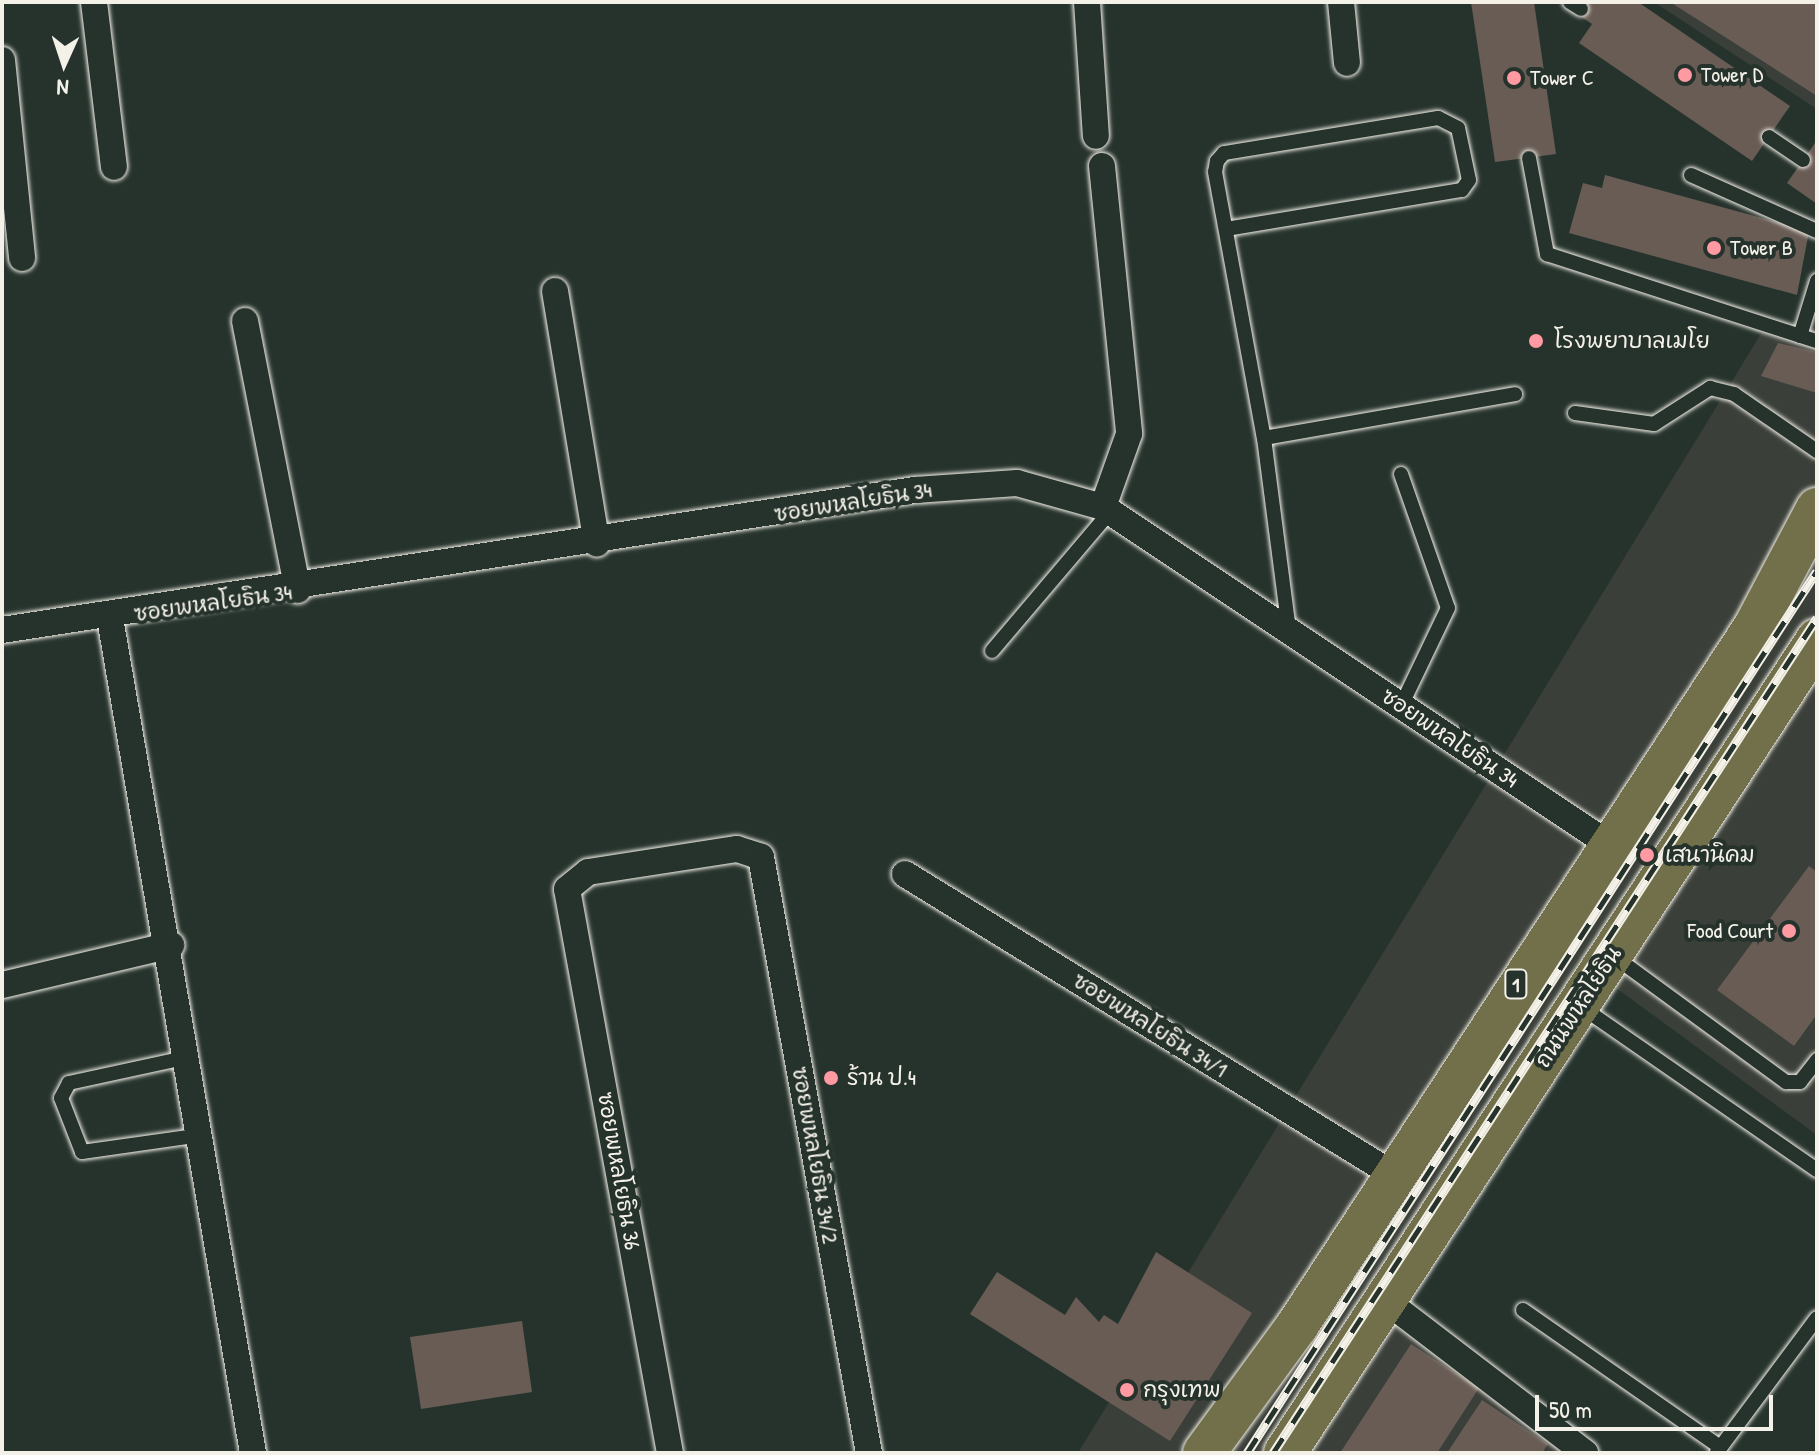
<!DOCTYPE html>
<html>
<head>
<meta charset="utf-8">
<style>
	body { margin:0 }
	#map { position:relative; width:1819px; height:1455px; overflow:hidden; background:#26332d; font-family:"Patrick Hand","Playpen Sans Thai",sans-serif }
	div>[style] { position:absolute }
	.built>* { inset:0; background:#3a3f39 }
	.building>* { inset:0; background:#685c55 }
	.roads { filter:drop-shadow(0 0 2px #f4f1e8) drop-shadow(0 0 2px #f4f1e8) }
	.service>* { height:14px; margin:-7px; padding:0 7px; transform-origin:7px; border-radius:7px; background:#26332d }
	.minor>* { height:26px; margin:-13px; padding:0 13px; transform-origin:13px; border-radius:13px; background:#26332d }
	.primary>* { height:42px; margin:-21px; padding:0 21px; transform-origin:21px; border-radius:21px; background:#71704a }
	.rail>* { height:9px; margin-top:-4.5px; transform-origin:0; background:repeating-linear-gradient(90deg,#26332d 0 18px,#f4f1e8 0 36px); box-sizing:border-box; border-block:2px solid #f4f1e8 }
	.dots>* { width:22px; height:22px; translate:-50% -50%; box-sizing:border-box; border:4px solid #26332d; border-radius:50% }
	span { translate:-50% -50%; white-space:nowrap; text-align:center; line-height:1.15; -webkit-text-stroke:8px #26332d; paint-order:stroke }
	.shield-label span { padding:2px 6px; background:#26332d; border:2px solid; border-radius:6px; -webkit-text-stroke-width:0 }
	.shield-label { font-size:20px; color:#f4f1e8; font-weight:700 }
	.poi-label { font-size:22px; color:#f4f1e8 }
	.left { translate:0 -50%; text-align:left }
	.right { translate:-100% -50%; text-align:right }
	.street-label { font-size:22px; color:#f4f1e8 }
	.frame { position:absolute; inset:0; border:4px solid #f4f1e8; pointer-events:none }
	.north { position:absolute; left:24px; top:24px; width:80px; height:80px; -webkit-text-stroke:6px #26332d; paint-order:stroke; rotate:183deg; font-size:22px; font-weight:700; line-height:32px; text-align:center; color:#f4f1e8 }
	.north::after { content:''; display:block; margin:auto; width:28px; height:36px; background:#f4f1e8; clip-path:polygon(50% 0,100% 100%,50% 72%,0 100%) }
	.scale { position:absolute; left:1535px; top:1395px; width:238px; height:36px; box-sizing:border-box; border:4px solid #f4f1e8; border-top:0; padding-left:10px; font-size:24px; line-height:28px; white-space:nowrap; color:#f4f1e8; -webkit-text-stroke:6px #26332d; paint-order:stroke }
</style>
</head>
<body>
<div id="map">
	<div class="built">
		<i style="clip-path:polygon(1654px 2px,1817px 2px,1817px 109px)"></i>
		<i style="clip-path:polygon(1762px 332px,1817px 347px,1817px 1135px,1616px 988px,1413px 1294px,1407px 1328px,1566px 1453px,1078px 1453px)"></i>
	</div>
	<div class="building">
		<i style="clip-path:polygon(1471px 2px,1534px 2px,1556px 154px,1495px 162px)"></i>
		<i style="clip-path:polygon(1585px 2px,1638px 2px,1790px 106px,1752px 161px,1579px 43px,1592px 24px,1577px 14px)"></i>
		<i style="clip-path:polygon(1670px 2px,1817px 2px,1817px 96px,1761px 60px)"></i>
		<i style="clip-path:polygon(1817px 140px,1817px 204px,1787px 183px)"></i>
		<i style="clip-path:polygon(1605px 175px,1809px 231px,1797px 295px,1569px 233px,1583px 183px,1602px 188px)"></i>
		<i style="clip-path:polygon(1778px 343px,1817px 352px,1817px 393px,1761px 376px)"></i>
		<i style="clip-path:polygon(1809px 866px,1817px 872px,1817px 1014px,1794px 1046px,1717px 990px)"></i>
		<i style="clip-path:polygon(1156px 1252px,1252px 1313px,1170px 1441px,970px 1314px,997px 1272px,1065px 1315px,1076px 1297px,1099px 1322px,1104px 1315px,1118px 1324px)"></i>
		<i style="clip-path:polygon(522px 1321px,532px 1392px,421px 1409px,410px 1337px)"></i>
		<i style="clip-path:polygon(1411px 1344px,1479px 1388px,1437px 1453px,1340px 1453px)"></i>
		<i style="clip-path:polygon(1482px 1400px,1548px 1444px,1542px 1453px,1447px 1453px)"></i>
	</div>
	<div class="roads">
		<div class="service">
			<i style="left:1570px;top:2px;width:13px;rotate:32deg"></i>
			<i style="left:1769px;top:137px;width:41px;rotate:34.1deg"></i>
			<i style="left:1529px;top:158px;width:98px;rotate:79.4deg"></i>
			<i style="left:1547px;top:254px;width:284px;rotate:17.9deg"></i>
			<i style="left:1691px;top:175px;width:138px;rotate:24deg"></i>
			<i style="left:1226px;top:229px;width:239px;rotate:-9.4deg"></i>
			<i style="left:1462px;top:190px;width:12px;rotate:-55deg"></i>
			<i style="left:1469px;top:180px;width:53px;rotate:-101.9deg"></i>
			<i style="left:1458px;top:128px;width:22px;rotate:-153deg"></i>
			<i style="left:1438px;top:118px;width:217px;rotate:170.7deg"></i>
			<i style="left:1224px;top:153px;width:11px;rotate:131deg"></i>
			<i style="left:1217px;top:161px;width:11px;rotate:100deg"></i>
			<i style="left:1215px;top:172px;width:270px;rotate:79.6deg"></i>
			<i style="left:1264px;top:438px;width:188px;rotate:82.6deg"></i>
			<i style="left:1800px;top:336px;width:58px;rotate:-72.8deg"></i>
			<i style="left:1575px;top:413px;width:80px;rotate:7.9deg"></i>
			<i style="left:1654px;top:424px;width:67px;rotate:-32.7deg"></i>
			<i style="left:1710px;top:388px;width:25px;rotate:14deg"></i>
			<i style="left:1734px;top:394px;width:101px;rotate:34.5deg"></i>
			<i style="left:1264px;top:438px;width:255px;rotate:-9.9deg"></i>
			<i style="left:1401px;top:474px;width:142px;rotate:70.7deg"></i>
			<i style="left:1448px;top:608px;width:109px;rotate:115.6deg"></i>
			<i style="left:992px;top:651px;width:182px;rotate:-49.7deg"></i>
			<i style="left:1615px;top:957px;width:212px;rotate:36.2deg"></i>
			<i style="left:1786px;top:1082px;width:14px"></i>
			<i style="left:1800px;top:1082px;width:28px;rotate:-52deg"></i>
			<i style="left:1580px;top:1006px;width:288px;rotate:34.7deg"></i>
			<i style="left:189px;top:1057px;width:123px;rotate:167.8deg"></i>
			<i style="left:69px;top:1083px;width:17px;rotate:118deg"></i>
			<i style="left:61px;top:1098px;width:58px;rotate:68.7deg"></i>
			<i style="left:82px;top:1152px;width:120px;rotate:-8.1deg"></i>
			<i style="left:1523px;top:1310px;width:240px;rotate:34.8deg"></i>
			<i style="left:1717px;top:1452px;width:167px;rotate:-53.3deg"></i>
		</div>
		<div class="minor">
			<i style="left:94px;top:2px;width:166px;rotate:83.1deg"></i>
			<i style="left:1087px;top:2px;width:134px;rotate:86.2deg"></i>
			<i style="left:1341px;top:2px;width:61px;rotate:84.4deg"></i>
			<i style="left:2px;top:60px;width:199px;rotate:84.2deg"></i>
			<i style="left:1102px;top:166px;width:269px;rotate:84.2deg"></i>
			<i style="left:1129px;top:434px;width:77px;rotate:109.6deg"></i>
			<i style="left:555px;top:291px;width:256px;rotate:80.6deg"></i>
			<i style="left:245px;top:321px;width:274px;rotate:78.9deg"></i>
			<i style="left:110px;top:618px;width:847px;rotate:80.28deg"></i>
			<i style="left:2px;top:630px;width:924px;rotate:-8.72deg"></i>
			<i style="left:915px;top:490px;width:102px;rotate:-3.9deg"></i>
			<i style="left:1017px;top:483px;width:89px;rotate:15.6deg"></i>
			<i style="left:1103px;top:507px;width:606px;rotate:33.69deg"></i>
			<i style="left:905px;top:874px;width:574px;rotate:31.61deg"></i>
			<i style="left:2px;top:985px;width:174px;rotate:-13.3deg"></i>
			<i style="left:1389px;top:1303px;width:247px;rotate:37.4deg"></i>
			<i style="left:670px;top:1453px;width:573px;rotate:-100.35deg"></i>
			<i style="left:567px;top:889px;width:27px;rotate:-39deg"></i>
			<i style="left:588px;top:872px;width:151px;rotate:-8.8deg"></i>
			<i style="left:737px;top:849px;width:25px;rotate:18deg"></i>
			<i style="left:761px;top:857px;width:606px;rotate:79.73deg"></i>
		</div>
		<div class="primary">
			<i style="left:1204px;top:1453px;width:157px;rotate:-53.8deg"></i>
			<i style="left:1297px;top:1326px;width:834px;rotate:-56.79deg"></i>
			<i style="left:1754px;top:628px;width:135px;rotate:-62.1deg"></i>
			<i style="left:1285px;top:1453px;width:972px;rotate:-56.8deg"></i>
		</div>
	</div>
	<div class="rail">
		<i style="left:1247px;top:1453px;width:1050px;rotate:-57.13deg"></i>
		<i style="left:1273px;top:1453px;width:997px;rotate:-56.92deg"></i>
	</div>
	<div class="dots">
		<i style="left:1685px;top:75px;background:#ff9aa2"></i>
		<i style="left:1514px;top:78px;background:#ff9aa2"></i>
		<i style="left:1714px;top:248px;background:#ff9aa2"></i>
		<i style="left:1536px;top:341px;background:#ff9aa2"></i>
		<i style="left:1647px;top:855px;background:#ff9aa2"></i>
		<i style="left:1789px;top:931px;background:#ff9aa2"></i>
		<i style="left:831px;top:1078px;background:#ff9aa2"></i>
		<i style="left:1127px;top:1390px;background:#ff9aa2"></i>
	</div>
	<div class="shield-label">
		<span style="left:1516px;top:984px">1</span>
	</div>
	<div class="poi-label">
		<span class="left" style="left:1701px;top:75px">Tower D</span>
		<span class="left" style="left:1530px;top:78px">Tower C</span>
		<span class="left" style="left:1730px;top:248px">Tower B</span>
		<span class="left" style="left:1554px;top:341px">โรงพยาบาลเมโย</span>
		<span class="left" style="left:1665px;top:855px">เสนานิคม</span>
		<span class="right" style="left:1773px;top:931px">Food Court</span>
		<span class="left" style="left:847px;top:1078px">ร้าน ป.4</span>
		<span class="left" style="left:1143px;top:1390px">กรุงเทพ</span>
	</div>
	<div class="street-label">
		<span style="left:853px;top:502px;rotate:-9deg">ซอยพหลโยธิน 34</span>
		<span style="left:213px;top:603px;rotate:-8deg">ซอยพหลโยธิน 34</span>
		<span style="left:1450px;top:738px;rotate:34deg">ซอยพหลโยธิน 34</span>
		<span style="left:1578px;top:1007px;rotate:-57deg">ถนนพหลโยธิน</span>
		<span style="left:1150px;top:1025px;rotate:32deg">ซอยพหลโยธิน 34/1</span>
		<span style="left:815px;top:1155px;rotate:80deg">ซอยพหลโยธิน 34/2</span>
		<span style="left:619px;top:1171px;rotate:80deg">ซอยพหลโยธิน 36</span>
	</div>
	<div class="frame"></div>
	<div class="north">N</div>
	<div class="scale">50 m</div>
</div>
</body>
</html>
